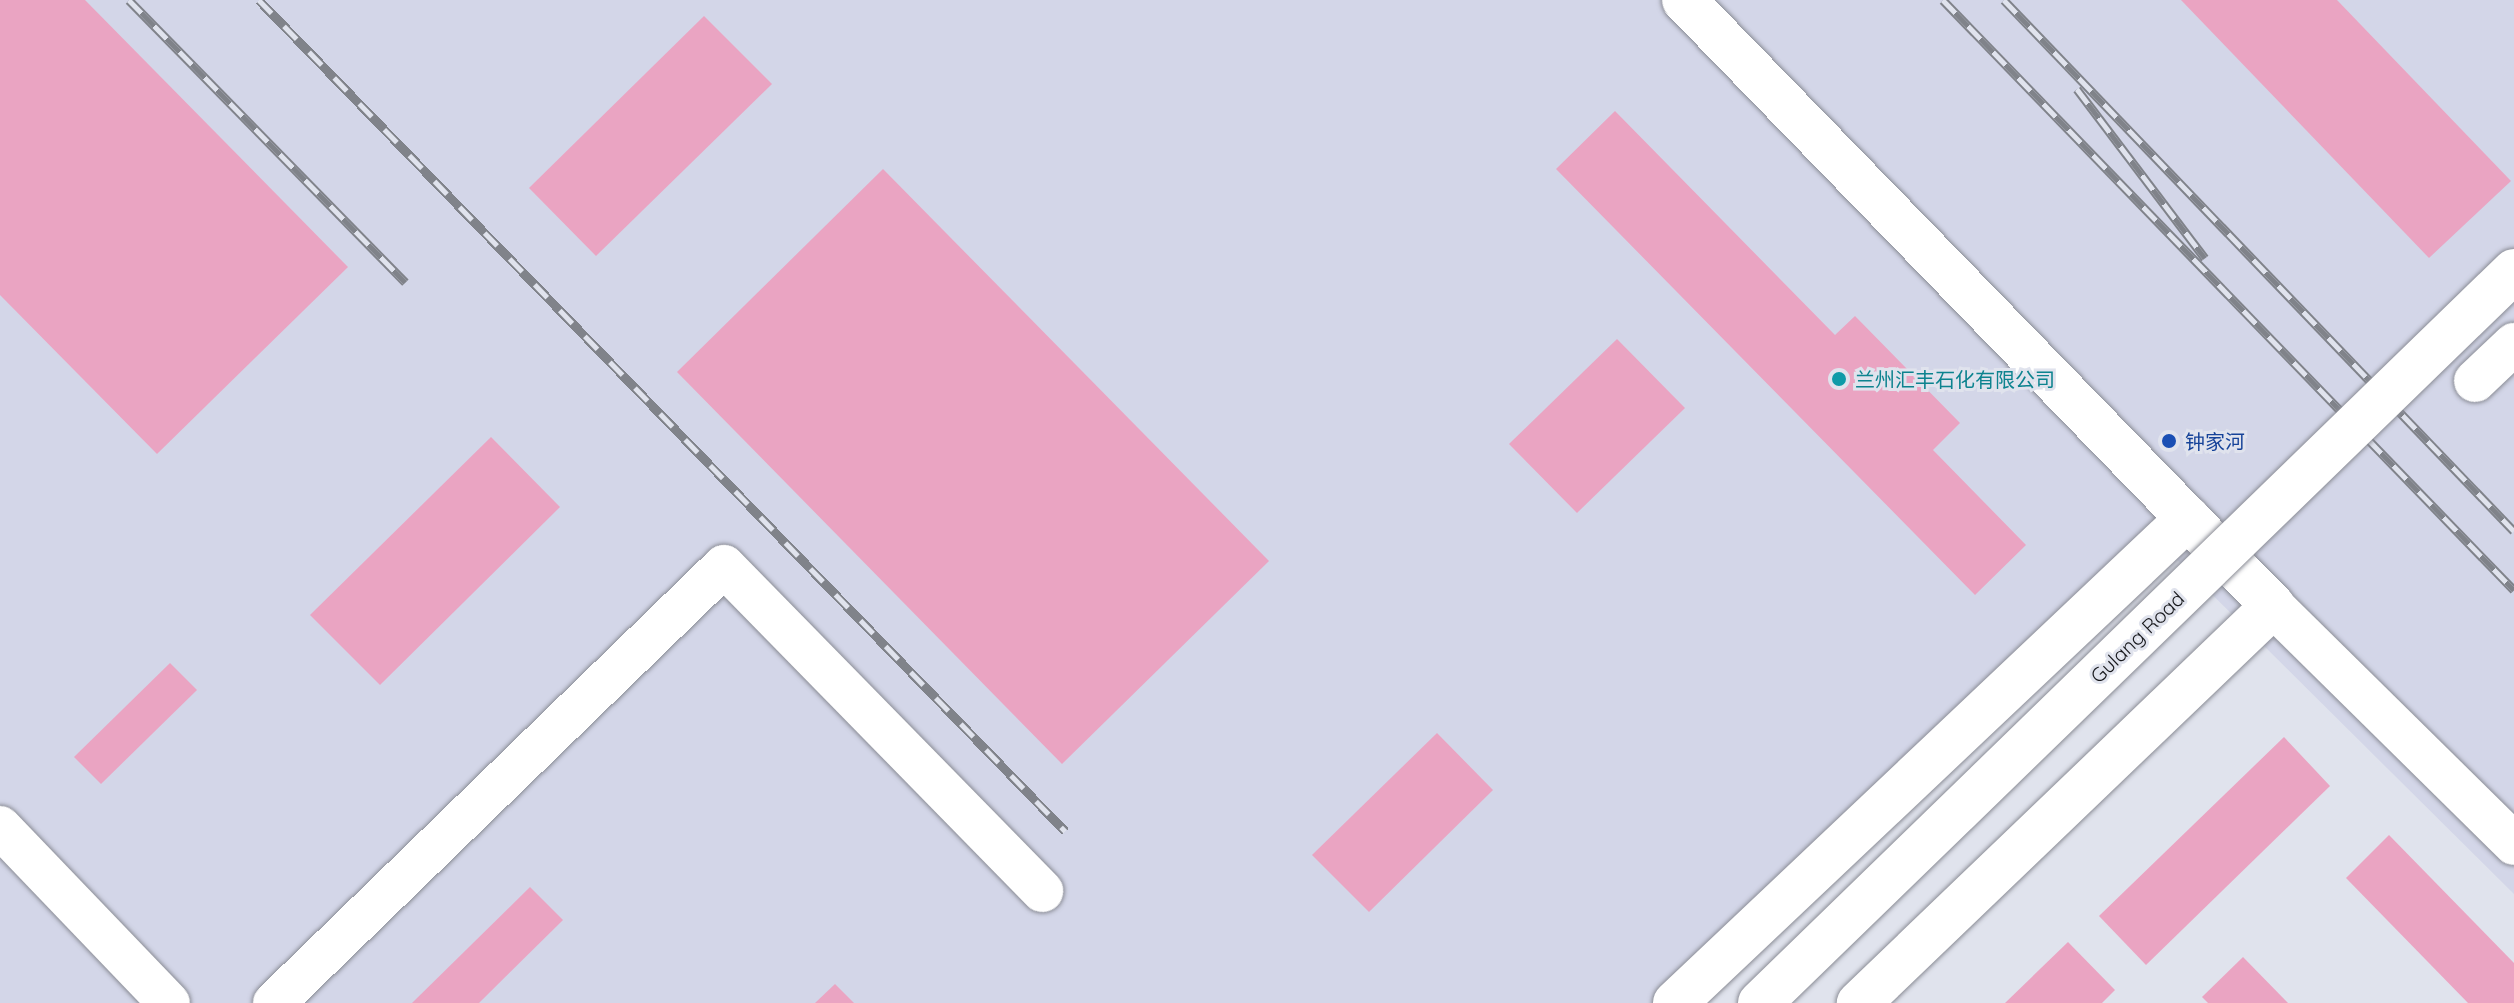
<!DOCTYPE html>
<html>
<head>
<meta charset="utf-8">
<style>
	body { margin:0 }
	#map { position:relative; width:2514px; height:1003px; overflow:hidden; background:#e0e3ed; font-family:Quicksand,"Noto Sans SC",sans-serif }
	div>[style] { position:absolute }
	.built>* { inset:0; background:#d3d6e8 }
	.building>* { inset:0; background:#eaa4c2 }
	.roads { filter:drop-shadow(0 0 2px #8a8c95) drop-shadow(0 0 2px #8a8c95) }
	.street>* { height:42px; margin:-21px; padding:0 21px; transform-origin:21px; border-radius:21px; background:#fff }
	.secondary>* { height:44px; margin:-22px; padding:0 22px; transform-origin:22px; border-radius:22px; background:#fff }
	.rail>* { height:9px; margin-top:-4.5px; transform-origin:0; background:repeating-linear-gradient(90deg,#e0e3ed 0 18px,#80838a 0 36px); box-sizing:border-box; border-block:2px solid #80838a }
	.bridges { filter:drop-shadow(0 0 2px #8a8c95) drop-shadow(0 0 2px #8a8c95) }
	.secondary-bridge>* { height:44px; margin:-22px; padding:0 22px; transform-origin:22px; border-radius:22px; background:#fff }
	.dots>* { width:22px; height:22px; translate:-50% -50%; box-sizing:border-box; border:4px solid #e0e3ed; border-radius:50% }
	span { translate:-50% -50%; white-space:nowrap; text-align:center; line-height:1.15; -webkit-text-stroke:6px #e0e3ed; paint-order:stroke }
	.culture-label { font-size:20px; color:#0d838f }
	.left { translate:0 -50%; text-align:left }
	.transit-label { font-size:20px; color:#164399 }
	.street-label { font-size:20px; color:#16171b }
</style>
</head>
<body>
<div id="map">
	<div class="built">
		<i style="clip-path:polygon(0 0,2514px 0,2514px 894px,2146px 529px,1656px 1003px,0 1003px)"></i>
	</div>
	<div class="building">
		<i style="clip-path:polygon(0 0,85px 0,348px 267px,157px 454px,0 295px)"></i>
		<i style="clip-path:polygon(2181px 0,2337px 0,2511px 181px,2429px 258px)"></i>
		<i style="clip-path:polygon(704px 16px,772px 84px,596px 256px,529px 188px)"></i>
		<i style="clip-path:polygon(1615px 111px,1835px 335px,1855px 316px,1960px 423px,1933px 450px,2026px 545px,1975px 595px,1556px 169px)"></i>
		<i style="clip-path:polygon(883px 169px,1269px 561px,1062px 764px,677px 372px)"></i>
		<i style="clip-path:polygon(1617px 339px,1685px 408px,1577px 513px,1509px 444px)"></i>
		<i style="clip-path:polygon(491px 437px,560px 507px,380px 685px,310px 615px)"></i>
		<i style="clip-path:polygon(170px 663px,197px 690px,101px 784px,74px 757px)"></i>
		<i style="clip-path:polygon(1437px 733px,1493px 790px,1369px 912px,1312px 855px)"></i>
		<i style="clip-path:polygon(2284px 737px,2330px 786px,2146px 965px,2099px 916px)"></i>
		<i style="clip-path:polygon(2389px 835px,2514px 963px,2514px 1003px,2468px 1003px,2346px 878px)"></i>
		<i style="clip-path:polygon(530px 887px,563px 920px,479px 1003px,412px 1003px)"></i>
		<i style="clip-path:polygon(2068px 942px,2115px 990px,2102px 1003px,2005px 1003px)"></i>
		<i style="clip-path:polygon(2243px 957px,2288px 1003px,2208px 1003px,2202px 997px)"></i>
		<i style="clip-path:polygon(835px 984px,854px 1003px,815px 1003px)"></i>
	</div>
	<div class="roads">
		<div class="street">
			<i style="left:2475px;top:381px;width:54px;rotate:-43.5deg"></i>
			<i style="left:2273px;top:606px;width:339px;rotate:44.6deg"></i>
			<i style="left:0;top:827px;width:244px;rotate:46.2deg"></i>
			<i style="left:274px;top:1003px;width:627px;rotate:-44.16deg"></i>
			<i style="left:724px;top:566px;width:455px;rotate:45.6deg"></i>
		</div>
		<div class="secondary">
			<i style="left:1684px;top:0;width:845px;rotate:45.82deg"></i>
			<i style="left:2273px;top:606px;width:574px;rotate:136.2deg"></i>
			<i style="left:1675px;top:1003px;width:706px;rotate:-43.39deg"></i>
		</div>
	</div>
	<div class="rail">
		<i style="left:129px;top:0;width:395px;rotate:45.6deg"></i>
		<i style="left:259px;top:0;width:1158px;rotate:45.87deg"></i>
		<i style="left:1943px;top:0;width:821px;rotate:45.94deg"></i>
		<i style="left:2004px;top:0;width:736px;rotate:46.16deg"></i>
		<i style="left:2077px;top:89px;width:212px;rotate:52.9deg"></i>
	</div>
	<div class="bridges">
		<div class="secondary-bridge">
			<i style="left:1760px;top:1003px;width:1051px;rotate:-44.15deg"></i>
		</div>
	</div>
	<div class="dots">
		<i style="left:1839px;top:379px;background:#0f9aa8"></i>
		<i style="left:2169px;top:441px;background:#1a4fb4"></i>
	</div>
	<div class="culture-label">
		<span class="left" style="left:1855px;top:379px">兰州汇丰石化有限公司</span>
	</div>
	<div class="transit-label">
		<span class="left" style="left:2185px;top:441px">钟家河</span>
	</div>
	<div class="street-label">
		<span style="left:2137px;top:637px;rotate:-44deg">Gulang Road</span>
	</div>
</div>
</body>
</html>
